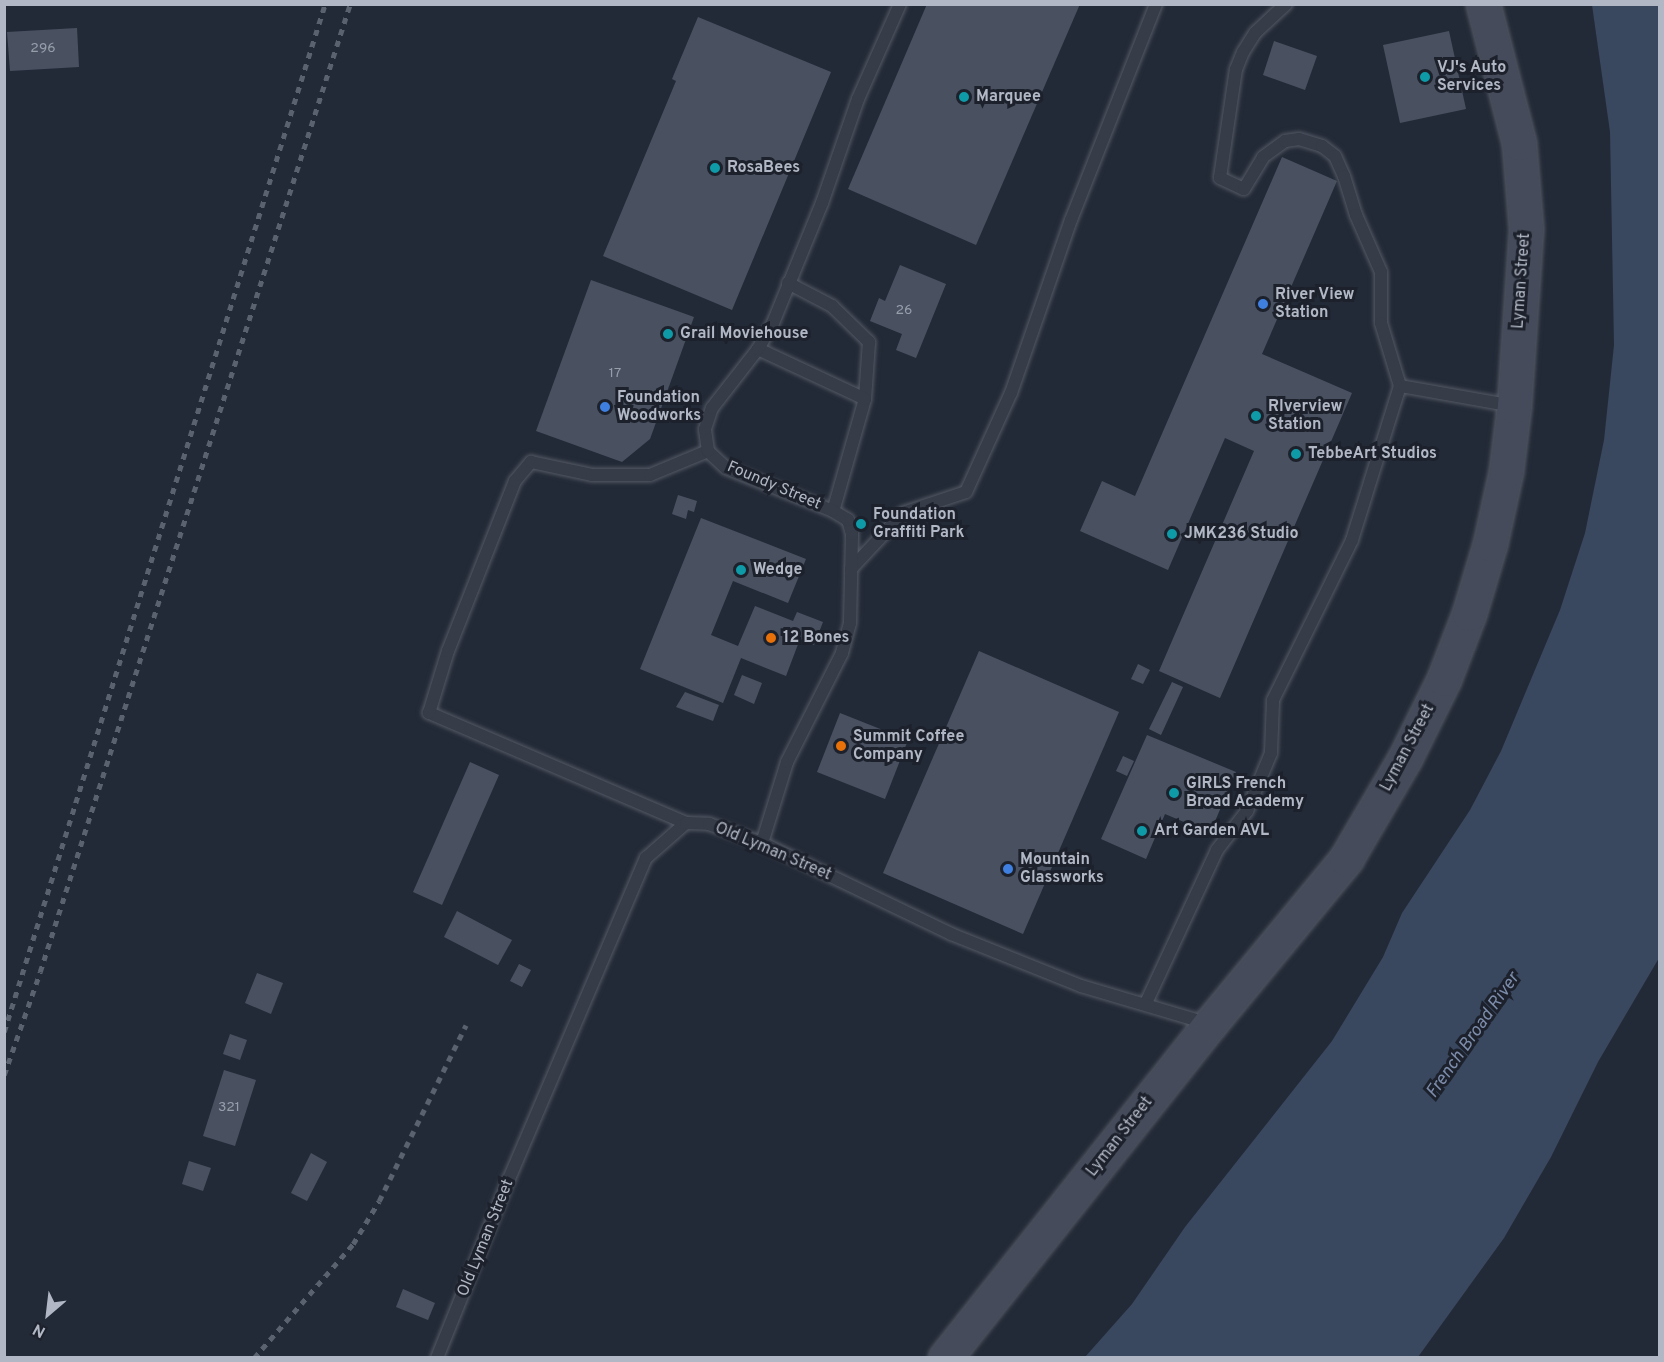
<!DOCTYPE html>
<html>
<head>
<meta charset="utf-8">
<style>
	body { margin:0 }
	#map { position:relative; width:1664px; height:1362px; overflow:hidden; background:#232a37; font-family:Overpass,sans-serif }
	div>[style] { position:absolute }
	.water>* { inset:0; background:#39475f }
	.building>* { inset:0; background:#495161 }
	.roads { filter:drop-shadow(0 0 2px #545a65) drop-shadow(0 0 2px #545a65) }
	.lane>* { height:12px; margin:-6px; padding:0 6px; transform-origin:6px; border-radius:6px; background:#363c48 }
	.secondary>* { height:33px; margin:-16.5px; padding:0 16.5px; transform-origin:16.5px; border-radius:16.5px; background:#454b5a }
	.rail>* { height:4.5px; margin-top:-2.25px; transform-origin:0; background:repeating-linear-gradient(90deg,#5a6270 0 6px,transparent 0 12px) }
	.dots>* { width:16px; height:16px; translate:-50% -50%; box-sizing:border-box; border:3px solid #1c212c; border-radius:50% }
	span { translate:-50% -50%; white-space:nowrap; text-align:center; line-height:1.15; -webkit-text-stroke:6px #1c212c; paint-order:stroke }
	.number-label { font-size:14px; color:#979eab }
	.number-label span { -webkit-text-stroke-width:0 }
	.poi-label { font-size:16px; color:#b1b7c4; font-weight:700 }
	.left { translate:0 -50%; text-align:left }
	.street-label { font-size:16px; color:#b1b7c4 }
	.water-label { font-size:18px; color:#7c8caa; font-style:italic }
	.frame { position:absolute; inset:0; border:6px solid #b1b7c4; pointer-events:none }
	.north { position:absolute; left:18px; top:1284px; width:60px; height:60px; -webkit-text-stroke:4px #1c212c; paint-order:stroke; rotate:208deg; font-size:16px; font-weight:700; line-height:24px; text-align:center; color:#b1b7c4 }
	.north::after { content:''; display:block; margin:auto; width:21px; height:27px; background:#b1b7c4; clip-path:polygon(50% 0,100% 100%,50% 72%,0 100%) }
</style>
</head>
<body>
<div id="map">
	<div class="water">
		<i style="clip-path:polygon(1592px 5px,1659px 5px,1659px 958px,1598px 1062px,1551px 1157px,1504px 1238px,1418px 1357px,1085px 1357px,1132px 1304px,1185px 1227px,1332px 1041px,1383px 957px,1402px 913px,1470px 810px,1501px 751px,1560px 610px,1585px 533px,1604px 440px,1614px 345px,1610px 132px)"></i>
	</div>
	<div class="building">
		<i style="clip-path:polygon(927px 4px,1080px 4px,976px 245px,848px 189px)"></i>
		<i style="clip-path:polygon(698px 17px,831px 72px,732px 310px,603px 256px,676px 81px,672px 79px)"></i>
		<i style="clip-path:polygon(77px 28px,79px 67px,10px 71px,7px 32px)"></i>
		<i style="clip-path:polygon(1449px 31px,1466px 109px,1400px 123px,1383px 45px)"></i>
		<i style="clip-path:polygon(1274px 41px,1317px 56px,1305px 90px,1263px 75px)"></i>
		<i style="clip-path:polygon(1282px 157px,1337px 181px,1262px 354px,1352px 393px,1220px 698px,1159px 671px,1254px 451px,1225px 438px,1168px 570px,1080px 531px,1102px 481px,1135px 496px)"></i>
		<i style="clip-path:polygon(900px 265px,946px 284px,916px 358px,896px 350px,902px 334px,870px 321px,879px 298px,885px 301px)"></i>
		<i style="clip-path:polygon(591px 280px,694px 317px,650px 439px,622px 462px,536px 431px)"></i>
		<i style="clip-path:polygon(678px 495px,697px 501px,694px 512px,688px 510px,686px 519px,672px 514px)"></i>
		<i style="clip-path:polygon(701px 518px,806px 559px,788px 603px,733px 581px,711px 635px,738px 646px,755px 606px,793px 621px,797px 612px,823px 622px,814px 645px,800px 639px,786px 676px,741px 658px,723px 703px,640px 669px)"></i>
		<i style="clip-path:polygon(979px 651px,1119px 712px,1023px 934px,883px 873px)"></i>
		<i style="clip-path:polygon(1138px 664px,1150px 670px,1143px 684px,1131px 679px)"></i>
		<i style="clip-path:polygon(742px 675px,762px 683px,754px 704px,734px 695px)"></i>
		<i style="clip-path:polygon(1172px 682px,1183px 687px,1161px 735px,1149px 729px)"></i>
		<i style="clip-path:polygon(685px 692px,719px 705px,713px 721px,676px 707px)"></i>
		<i style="clip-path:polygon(840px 713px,908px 740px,885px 799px,817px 772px)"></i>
		<i style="clip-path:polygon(1147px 735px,1236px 772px,1210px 833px,1165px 814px,1146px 859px,1101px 839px)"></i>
		<i style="clip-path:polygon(1123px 756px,1134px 761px,1127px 776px,1116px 771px)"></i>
		<i style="clip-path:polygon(470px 762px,499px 775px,442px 905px,413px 892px)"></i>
		<i style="clip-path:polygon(457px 911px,512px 940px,498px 965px,444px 937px)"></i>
		<i style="clip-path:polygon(519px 964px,531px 970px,522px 987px,510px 981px)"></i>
		<i style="clip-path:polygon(257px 973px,283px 983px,271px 1014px,245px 1003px)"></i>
		<i style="clip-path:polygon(230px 1034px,247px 1040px,240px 1060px,223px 1054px)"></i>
		<i style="clip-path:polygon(224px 1070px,256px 1080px,235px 1146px,203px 1136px)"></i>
		<i style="clip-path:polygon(311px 1153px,327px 1162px,307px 1201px,291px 1193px)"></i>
		<i style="clip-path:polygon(189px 1161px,211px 1168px,203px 1191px,182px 1184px)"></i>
		<i style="clip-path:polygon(403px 1289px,435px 1303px,428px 1320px,396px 1307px)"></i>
	</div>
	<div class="roads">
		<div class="lane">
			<i style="left:1286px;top:4px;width:42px;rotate:136.9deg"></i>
			<i style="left:1255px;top:33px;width:22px;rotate:122deg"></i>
			<i style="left:1243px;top:52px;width:18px;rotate:112deg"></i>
			<i style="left:1236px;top:69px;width:110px;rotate:98.4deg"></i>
			<i style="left:1220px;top:178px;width:26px;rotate:25deg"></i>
			<i style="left:1244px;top:189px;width:37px;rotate:-59deg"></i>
			<i style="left:1263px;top:157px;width:27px;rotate:-36deg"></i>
			<i style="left:1285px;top:141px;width:14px;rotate:-8deg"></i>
			<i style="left:1299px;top:139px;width:24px;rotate:17deg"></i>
			<i style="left:1322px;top:146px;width:16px;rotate:38deg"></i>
			<i style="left:1335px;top:156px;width:22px;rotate:66deg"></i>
			<i style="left:1344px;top:176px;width:41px;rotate:72.9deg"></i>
			<i style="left:1356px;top:215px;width:62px;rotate:66.3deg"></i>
			<i style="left:1381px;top:272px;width:51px;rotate:90deg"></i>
			<i style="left:1381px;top:323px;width:66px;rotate:73.2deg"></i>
			<i style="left:1400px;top:386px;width:115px;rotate:10deg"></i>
			<i style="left:788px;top:283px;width:50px;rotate:27.6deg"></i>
			<i style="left:832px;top:306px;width:52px;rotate:44.2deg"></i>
			<i style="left:869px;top:342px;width:57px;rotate:94deg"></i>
			<i style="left:865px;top:399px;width:116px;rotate:105.9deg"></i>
			<i style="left:758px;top:349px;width:118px;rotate:25deg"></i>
			<i style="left:851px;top:569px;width:76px;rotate:-47.1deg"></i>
			<i style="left:903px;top:513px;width:66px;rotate:-18.4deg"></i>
			<i style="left:966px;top:492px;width:109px;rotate:-65.6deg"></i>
			<i style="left:1011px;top:393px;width:183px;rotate:-70.9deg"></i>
			<i style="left:1071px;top:220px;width:232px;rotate:-68.5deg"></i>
			<i style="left:686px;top:823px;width:280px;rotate:-156.8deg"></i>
			<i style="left:429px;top:713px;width:65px;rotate:-73deg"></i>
			<i style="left:448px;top:651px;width:183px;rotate:-68.5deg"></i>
			<i style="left:515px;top:481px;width:25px;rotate:-50deg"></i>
			<i style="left:531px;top:462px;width:62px;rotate:12deg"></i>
			<i style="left:592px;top:475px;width:58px"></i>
			<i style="left:650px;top:475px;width:63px;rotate:-22.5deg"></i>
			<i style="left:762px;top:843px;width:85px;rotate:-72.8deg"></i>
			<i style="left:787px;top:762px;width:122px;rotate:-63.2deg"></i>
			<i style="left:842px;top:653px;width:31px;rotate:-75deg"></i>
			<i style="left:850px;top:623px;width:89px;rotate:-88.7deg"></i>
			<i style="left:852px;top:534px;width:15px;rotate:-106deg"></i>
			<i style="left:848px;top:520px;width:17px;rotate:-149deg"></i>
			<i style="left:833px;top:511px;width:115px;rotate:-158.1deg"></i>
			<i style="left:726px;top:468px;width:25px;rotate:-137deg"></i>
			<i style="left:708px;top:451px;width:22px;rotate:-98deg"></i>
			<i style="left:705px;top:429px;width:22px;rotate:-72deg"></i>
			<i style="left:712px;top:408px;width:75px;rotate:-52.1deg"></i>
			<i style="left:758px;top:349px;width:30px;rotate:-60deg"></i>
			<i style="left:773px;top:323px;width:130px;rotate:-67.8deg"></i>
			<i style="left:822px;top:203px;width:110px;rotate:-70.9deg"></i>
			<i style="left:858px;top:99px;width:104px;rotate:-66.1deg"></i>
			<i style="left:1146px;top:1003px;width:169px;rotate:-65.1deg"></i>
			<i style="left:1217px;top:850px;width:49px;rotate:-52.4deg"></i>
			<i style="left:1247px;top:811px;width:63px;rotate:-67.5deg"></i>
			<i style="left:1271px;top:753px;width:53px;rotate:-87.8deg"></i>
			<i style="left:1273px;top:700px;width:178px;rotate:-63.7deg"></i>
			<i style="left:1352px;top:540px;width:161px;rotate:-72.7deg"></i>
			<i style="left:437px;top:1358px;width:193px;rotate:-68.1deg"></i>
			<i style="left:509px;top:1179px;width:349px;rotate:-66.9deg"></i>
			<i style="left:646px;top:858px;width:53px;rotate:-41.2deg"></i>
			<i style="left:686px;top:823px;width:23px;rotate:2deg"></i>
			<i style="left:709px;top:824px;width:56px;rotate:19.7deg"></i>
			<i style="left:762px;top:843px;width:210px;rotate:25.7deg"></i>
			<i style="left:951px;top:934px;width:140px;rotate:21.8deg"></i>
			<i style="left:1081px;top:986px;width:134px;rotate:16.5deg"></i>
		</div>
		<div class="secondary">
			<i style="left:945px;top:1358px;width:426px;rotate:-51.6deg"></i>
			<i style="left:1210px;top:1024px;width:214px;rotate:-50.5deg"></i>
			<i style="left:1346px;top:859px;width:117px;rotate:-59.7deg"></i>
			<i style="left:1405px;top:758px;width:88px;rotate:-63.7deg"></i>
			<i style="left:1444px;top:679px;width:70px;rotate:-69deg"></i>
			<i style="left:1469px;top:614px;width:73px;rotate:-73.3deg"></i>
			<i style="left:1490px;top:544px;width:75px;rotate:-77.6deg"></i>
			<i style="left:1506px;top:471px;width:65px;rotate:-83deg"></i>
			<i style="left:1514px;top:406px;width:178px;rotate:-86.1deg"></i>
			<i style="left:1526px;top:228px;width:85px;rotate:-94.7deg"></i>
			<i style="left:1519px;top:143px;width:144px;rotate:-104.5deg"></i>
		</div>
	</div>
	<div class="rail">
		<i style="left:4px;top:1032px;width:1077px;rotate:-72.66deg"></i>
		<i style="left:4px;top:1075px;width:109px;rotate:-70.7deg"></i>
		<i style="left:40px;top:972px;width:1016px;rotate:-72.24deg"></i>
		<i style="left:254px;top:1358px;width:151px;rotate:-49deg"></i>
		<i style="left:353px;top:1244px;width:50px;rotate:-58.8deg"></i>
		<i style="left:379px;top:1201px;width:196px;rotate:-63.7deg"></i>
	</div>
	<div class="dots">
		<i style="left:1425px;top:77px;background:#0f9aa8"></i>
		<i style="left:964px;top:97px;background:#0f9aa8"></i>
		<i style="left:715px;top:168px;background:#0f9aa8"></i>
		<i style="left:1263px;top:304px;background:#3f7fe0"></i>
		<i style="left:668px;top:334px;background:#0f9aa8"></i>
		<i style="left:605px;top:407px;background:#3f7fe0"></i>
		<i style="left:1256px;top:416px;background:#0f9aa8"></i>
		<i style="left:1296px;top:454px;background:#0f9aa8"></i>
		<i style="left:861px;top:524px;background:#0f9aa8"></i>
		<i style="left:1172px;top:534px;background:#0f9aa8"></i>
		<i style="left:741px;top:570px;background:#0f9aa8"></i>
		<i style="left:771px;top:638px;background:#e8710a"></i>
		<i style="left:841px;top:746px;background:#e8710a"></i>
		<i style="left:1174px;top:793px;background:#0f9aa8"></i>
		<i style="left:1142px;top:831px;background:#0f9aa8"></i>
		<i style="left:1008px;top:869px;background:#3f7fe0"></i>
	</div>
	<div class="number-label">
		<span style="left:43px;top:49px">296</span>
		<span style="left:904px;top:311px">26</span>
		<span style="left:615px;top:374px">17</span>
		<span style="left:229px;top:1108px">321</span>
	</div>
	<div class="poi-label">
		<span class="left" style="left:1437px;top:77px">VJ's Auto<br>Services</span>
		<span class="left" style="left:976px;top:97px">Marquee</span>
		<span class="left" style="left:727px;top:168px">RosaBees</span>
		<span class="left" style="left:1275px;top:304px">River View<br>Station</span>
		<span class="left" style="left:680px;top:334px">Grail Moviehouse</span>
		<span class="left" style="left:617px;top:407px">Foundation<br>Woodworks</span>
		<span class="left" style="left:1268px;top:416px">RIverview<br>Station</span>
		<span class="left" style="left:1308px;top:454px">TebbeArt Studios</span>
		<span class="left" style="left:873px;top:524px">Foundation<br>Graffiti Park</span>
		<span class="left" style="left:1184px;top:534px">JMK236 Studio</span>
		<span class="left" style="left:753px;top:570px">Wedge</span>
		<span class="left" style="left:783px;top:638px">12 Bones</span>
		<span class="left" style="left:853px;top:746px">Summit Coffee<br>Company</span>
		<span class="left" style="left:1186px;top:793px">GIRLS French<br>Broad Academy</span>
		<span class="left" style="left:1154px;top:831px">Art Garden AVL</span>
		<span class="left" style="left:1020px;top:869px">Mountain<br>Glassworks</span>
	</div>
	<div class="street-label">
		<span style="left:1522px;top:281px;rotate:-86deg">Lyman Street</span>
		<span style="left:774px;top:486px;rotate:23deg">Foundy Street</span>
		<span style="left:1408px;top:748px;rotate:-62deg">Lyman Street</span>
		<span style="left:773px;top:852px;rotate:23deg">Old Lyman Street</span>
		<span style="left:1120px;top:1137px;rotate:-52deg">Lyman Street</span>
		<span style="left:486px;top:1238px;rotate:-68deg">Old Lyman Street</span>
	</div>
	<div class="water-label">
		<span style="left:1474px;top:1036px;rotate:-55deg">French Broad River</span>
	</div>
	<div class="frame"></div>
	<div class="north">N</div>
</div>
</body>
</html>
